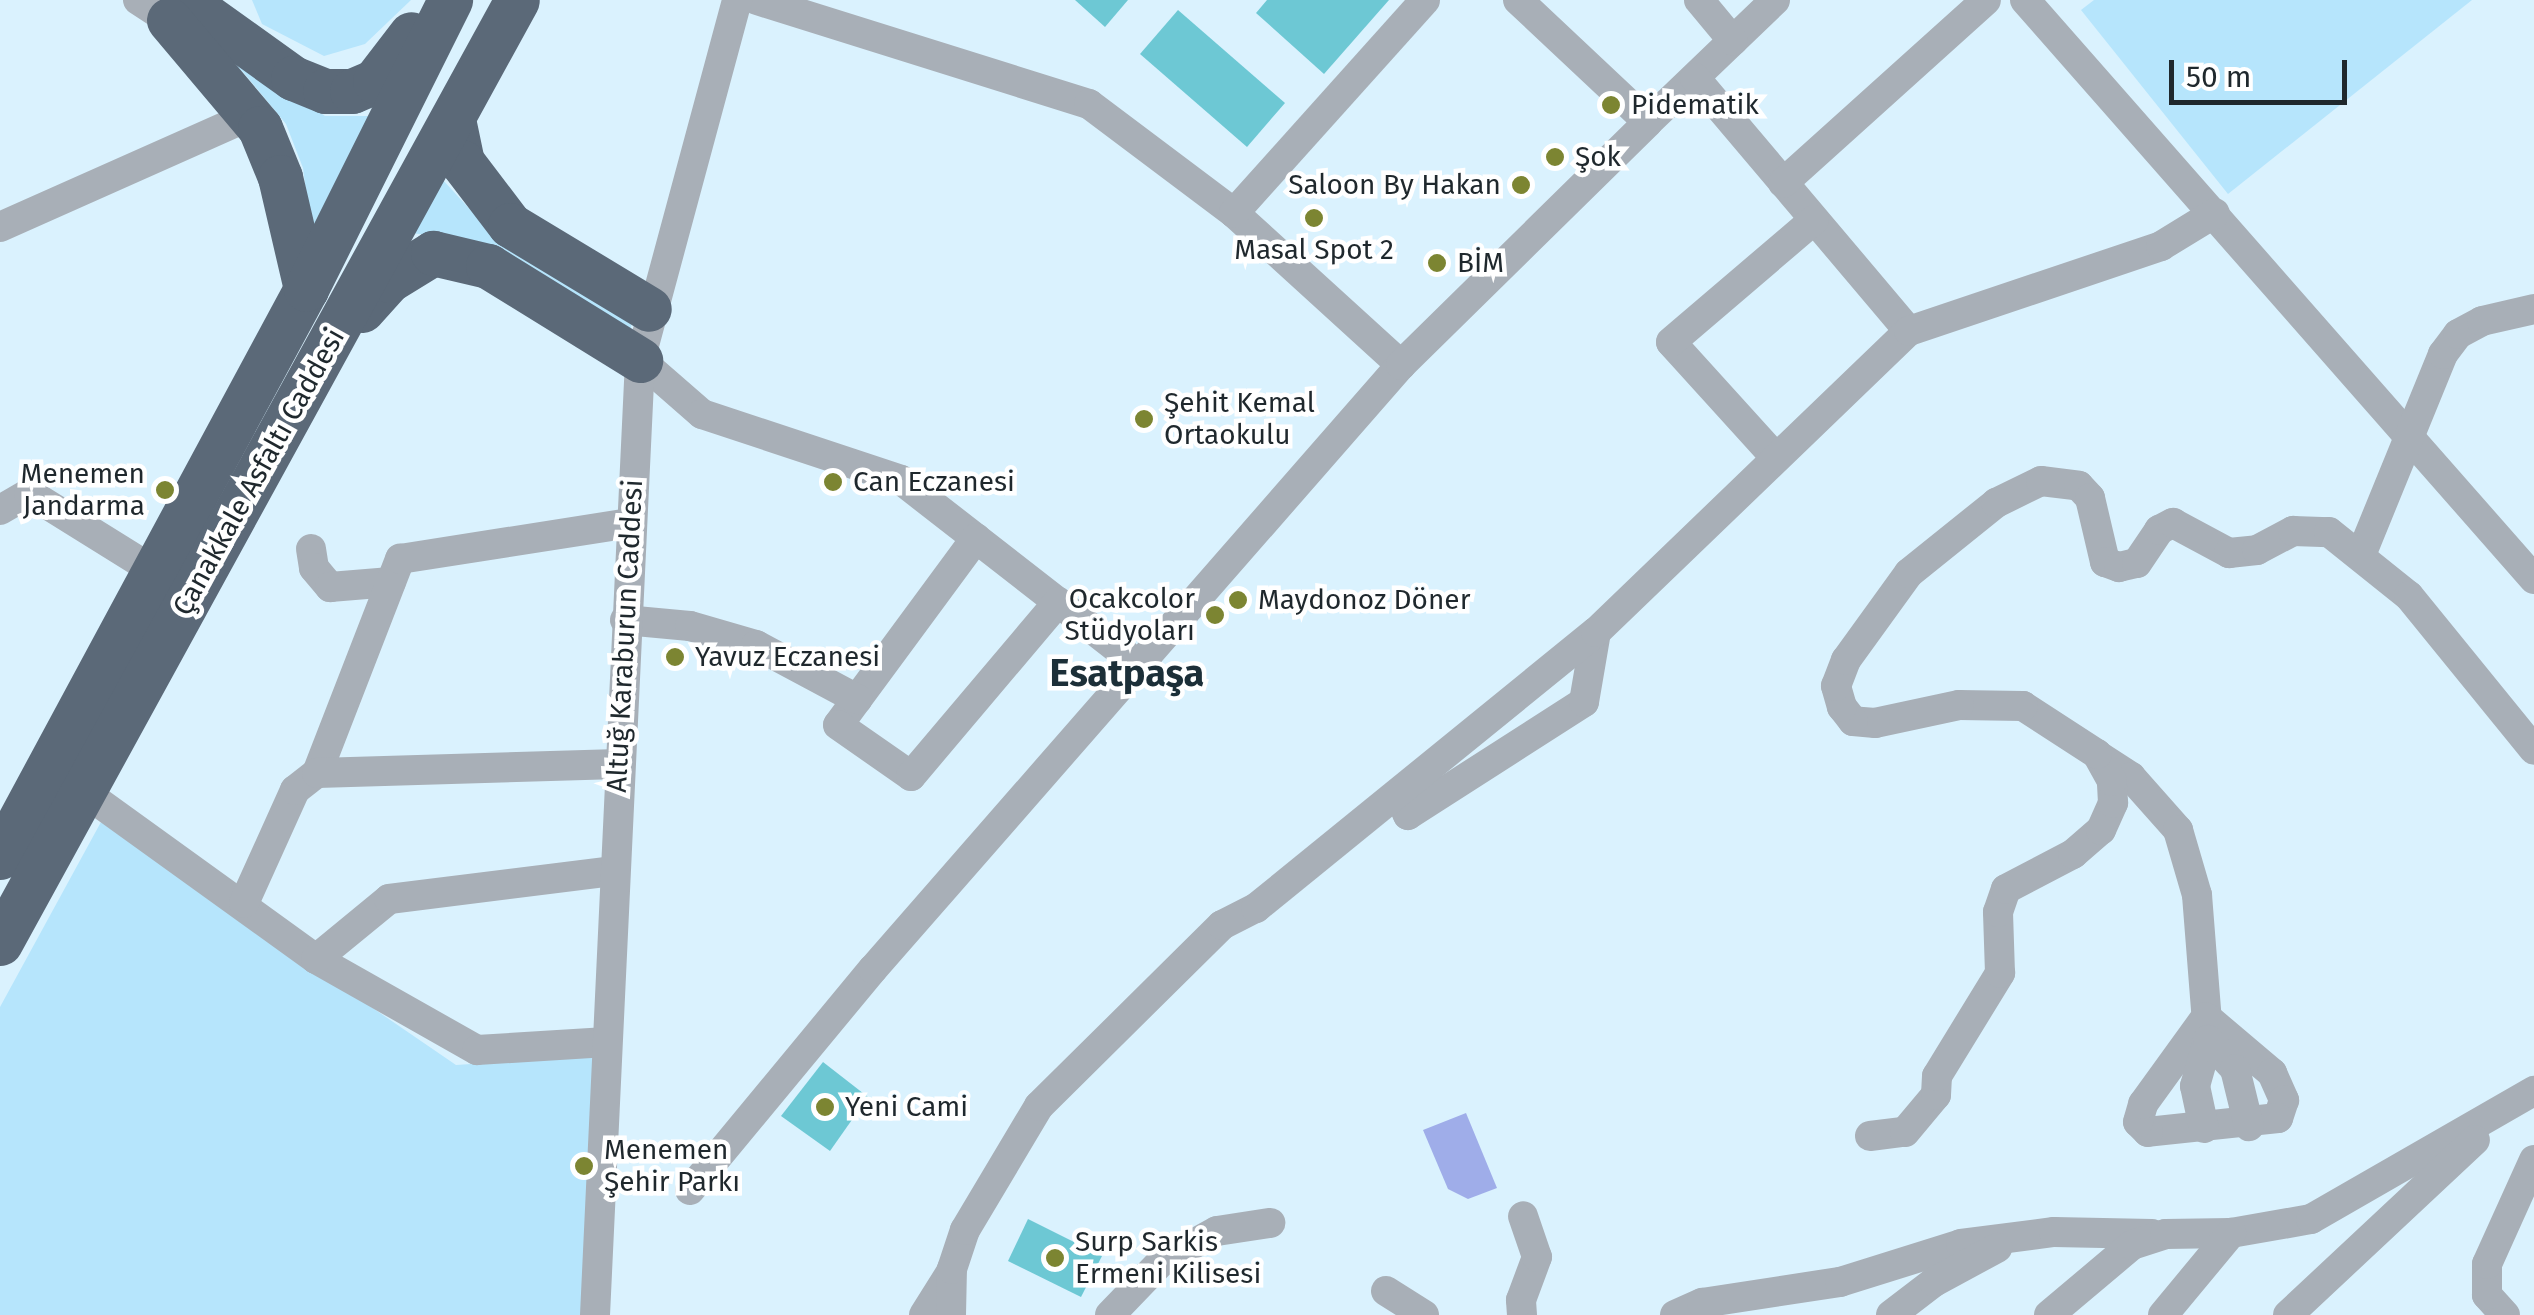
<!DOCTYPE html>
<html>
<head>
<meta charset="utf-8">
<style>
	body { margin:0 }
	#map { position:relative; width:2534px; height:1315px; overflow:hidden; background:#daf2fe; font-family:"Fira Sans",sans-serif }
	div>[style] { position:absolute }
	.green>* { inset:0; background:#b6e5fc }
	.water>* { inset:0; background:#9fade9 }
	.building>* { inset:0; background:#6dc8d4 }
	.minor>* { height:30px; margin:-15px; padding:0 15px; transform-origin:15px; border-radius:15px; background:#a8afb7 }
	.highway>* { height:45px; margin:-22.5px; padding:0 22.5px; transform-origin:22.5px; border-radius:22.5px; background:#5b6978 }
	.dots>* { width:28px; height:28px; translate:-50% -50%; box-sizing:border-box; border:5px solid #fff; border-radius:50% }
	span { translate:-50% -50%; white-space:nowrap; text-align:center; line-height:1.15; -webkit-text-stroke:9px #fff; paint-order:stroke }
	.poi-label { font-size:28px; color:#1f282d }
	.left { translate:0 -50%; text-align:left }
	.right { translate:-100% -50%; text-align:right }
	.street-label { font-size:28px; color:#1f282d }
	.district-label { font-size:38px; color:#1c2f38; font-weight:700 }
	.scale { position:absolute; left:2169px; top:60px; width:178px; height:45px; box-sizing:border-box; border:5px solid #1f282d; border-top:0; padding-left:12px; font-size:30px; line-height:35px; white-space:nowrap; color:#1f282d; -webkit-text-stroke:8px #fff; paint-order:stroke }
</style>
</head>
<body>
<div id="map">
	<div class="green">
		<i style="clip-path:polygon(252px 0,411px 0,365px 44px,324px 56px,262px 24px)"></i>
		<i style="clip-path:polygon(2094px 0,2472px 0,2228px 194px,2081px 10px)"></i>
		<i style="clip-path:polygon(199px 33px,325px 116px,371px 116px,311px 233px,303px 168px,286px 124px,243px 72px)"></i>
		<i style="clip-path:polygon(442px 179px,489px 230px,632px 322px,630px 333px,481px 243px,412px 233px)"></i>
		<i style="clip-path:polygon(101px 822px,456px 1065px,594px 1056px,586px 1315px,0 1315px,0 1007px)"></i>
	</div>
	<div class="water">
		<i style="clip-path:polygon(1466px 1113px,1497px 1188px,1468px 1199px,1448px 1189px,1423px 1130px)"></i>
	</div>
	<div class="building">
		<i style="clip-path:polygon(1075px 0,1128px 0,1105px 27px)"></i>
		<i style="clip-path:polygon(1267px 0,1389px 0,1324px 74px,1256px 13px)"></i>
		<i style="clip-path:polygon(1178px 10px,1285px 103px,1247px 147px,1140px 54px)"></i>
		<i style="clip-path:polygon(823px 1062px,868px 1097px,830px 1151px,781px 1116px)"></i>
		<i style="clip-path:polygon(1028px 1219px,1102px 1256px,1081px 1297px,1008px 1261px)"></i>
	</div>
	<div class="minor">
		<i style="left:138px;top:0;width:37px;rotate:33deg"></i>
		<i style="left:169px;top:20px;width:20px;rotate:-75deg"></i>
		<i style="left:757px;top:0;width:348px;rotate:17.4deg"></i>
		<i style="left:1089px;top:104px;width:181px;rotate:36.9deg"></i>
		<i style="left:1234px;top:213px;width:226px;rotate:42.3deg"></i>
		<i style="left:1518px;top:0;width:178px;rotate:43.2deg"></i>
		<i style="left:1648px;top:122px;width:176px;rotate:-43.8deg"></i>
		<i style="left:1699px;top:0;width:53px;rotate:50.3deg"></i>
		<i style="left:2025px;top:0;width:771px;rotate:48.68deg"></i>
		<i style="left:1695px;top:78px;width:331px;rotate:49.8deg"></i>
		<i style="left:1783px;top:183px;width:273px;rotate:-42deg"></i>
		<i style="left:1234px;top:213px;width:286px;rotate:-48.1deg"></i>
		<i style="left:0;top:227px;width:275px;rotate:-24deg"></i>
		<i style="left:640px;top:360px;width:82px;rotate:41.1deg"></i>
		<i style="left:702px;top:414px;width:210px;rotate:18.3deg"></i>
		<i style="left:901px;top:480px;width:301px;rotate:37.9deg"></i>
		<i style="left:1776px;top:458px;width:156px;rotate:-132.2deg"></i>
		<i style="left:1671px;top:342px;width:188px;rotate:-40.5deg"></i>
		<i style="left:0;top:510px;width:34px;rotate:-30deg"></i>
		<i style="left:29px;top:493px;width:150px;rotate:31.9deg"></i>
		<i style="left:976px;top:538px;width:232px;rotate:126.4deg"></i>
		<i style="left:838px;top:725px;width:89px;rotate:34.9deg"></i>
		<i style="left:911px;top:776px;width:228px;rotate:-49.8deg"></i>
		<i style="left:311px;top:549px;width:19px;rotate:81deg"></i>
		<i style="left:314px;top:568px;width:25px;rotate:50deg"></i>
		<i style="left:330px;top:587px;width:61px;rotate:-4.7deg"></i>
		<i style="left:2361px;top:555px;width:217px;rotate:-67.8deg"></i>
		<i style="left:2443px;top:354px;width:25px;rotate:-53deg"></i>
		<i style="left:2458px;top:334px;width:27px;rotate:-28deg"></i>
		<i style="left:2482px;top:321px;width:53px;rotate:-13deg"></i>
		<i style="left:625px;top:620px;width:65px;rotate:5.3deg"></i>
		<i style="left:690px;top:626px;width:69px;rotate:16.1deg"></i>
		<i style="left:756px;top:645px;width:115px;rotate:28.1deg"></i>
		<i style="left:2099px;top:756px;width:38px;rotate:33deg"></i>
		<i style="left:2131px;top:777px;width:71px;rotate:48.4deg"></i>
		<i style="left:2178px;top:830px;width:68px;rotate:73.7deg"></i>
		<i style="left:2197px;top:895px;width:141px;rotate:85.5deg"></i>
		<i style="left:317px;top:773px;width:230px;rotate:-68.8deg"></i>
		<i style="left:400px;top:559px;width:232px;rotate:-8.9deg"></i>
		<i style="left:83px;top:791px;width:287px;rotate:35.8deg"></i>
		<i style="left:316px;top:959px;width:185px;rotate:29.5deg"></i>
		<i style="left:477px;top:1050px;width:130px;rotate:-3.5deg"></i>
		<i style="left:1399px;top:795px;width:22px;rotate:66deg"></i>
		<i style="left:1408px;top:815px;width:209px;rotate:-32.7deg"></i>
		<i style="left:1584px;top:702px;width:71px;rotate:-80.3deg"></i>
		<i style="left:244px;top:903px;width:124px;rotate:-65.7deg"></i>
		<i style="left:295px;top:790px;width:28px;rotate:-38deg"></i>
		<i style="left:317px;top:773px;width:302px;rotate:-1.7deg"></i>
		<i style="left:316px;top:959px;width:94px;rotate:-39.4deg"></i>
		<i style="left:389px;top:899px;width:227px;rotate:-7.1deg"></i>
		<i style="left:2206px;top:1017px;width:87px;rotate:40.3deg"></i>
		<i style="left:2272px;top:1073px;width:30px;rotate:66deg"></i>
		<i style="left:2284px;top:1100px;width:19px;rotate:108deg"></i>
		<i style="left:2278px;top:1118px;width:131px;rotate:173.9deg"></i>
		<i style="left:2148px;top:1132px;width:14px;rotate:-135deg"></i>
		<i style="left:2138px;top:1122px;width:19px;rotate:-74deg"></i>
		<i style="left:2143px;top:1104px;width:107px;rotate:-54.1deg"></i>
		<i style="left:2204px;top:1128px;width:43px;rotate:-102.1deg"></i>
		<i style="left:2195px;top:1086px;width:48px;rotate:-74.2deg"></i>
		<i style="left:2208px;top:1040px;width:40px;rotate:47deg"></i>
		<i style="left:2235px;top:1069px;width:59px;rotate:76.2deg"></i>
		<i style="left:1870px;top:1136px;width:35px;rotate:-7deg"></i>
		<i style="left:1905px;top:1132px;width:48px;rotate:-50deg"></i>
		<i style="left:1936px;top:1095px;width:19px;rotate:-87deg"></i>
		<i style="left:1937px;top:1076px;width:121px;rotate:-58.5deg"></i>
		<i style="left:2000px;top:973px;width:61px;rotate:-91.9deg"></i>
		<i style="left:1998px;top:912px;width:24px;rotate:-71deg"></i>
		<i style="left:2006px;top:889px;width:76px;rotate:-27.6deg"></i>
		<i style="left:2073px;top:854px;width:37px;rotate:-41deg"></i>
		<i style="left:2101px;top:830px;width:30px;rotate:-66deg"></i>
		<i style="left:2113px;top:803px;width:22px;rotate:-93deg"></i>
		<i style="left:2112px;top:781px;width:31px;rotate:-119deg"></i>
		<i style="left:2097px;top:754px;width:88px;rotate:-147deg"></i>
		<i style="left:2023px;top:706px;width:64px;rotate:-179.1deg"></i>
		<i style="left:1959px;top:705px;width:86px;rotate:167.9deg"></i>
		<i style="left:1875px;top:723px;width:22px;rotate:-175deg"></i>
		<i style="left:1853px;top:721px;width:18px;rotate:-128deg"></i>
		<i style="left:1842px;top:707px;width:22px;rotate:-106deg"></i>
		<i style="left:1836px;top:686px;width:28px;rotate:-69deg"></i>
		<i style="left:1846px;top:660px;width:107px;rotate:-54.1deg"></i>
		<i style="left:1909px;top:573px;width:112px;rotate:-38.8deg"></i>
		<i style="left:1996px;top:503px;width:50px;rotate:-26.1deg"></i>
		<i style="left:2041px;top:481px;width:38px;rotate:7deg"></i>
		<i style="left:2079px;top:486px;width:16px;rotate:47deg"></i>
		<i style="left:2090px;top:498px;width:66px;rotate:76.8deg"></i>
		<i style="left:2105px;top:562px;width:15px;rotate:20deg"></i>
		<i style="left:2119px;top:567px;width:18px;rotate:-13deg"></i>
		<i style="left:2137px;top:563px;width:40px;rotate:-56deg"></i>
		<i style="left:2159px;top:530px;width:16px;rotate:-27deg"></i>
		<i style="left:2173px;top:523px;width:64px;rotate:28.2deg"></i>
		<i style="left:2229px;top:553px;width:28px;rotate:-6deg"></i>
		<i style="left:2257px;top:550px;width:41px;rotate:-27.8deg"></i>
		<i style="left:2293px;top:531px;width:36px;rotate:2deg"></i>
		<i style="left:2329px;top:532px;width:102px;rotate:38.7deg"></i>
		<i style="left:2409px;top:596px;width:198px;rotate:50.9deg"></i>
		<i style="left:690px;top:1190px;width:287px;rotate:-50.4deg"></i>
		<i style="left:873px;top:969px;width:802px;rotate:-48.84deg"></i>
		<i style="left:1401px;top:365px;width:346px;rotate:-44.5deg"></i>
		<i style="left:1386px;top:1291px;width:45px;rotate:32.3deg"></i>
		<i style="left:595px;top:1315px;width:956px;rotate:-87.3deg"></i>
		<i style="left:640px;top:360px;width:373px;rotate:-74.9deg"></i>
		<i style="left:924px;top:1315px;width:51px;rotate:-57.9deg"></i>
		<i style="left:951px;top:1315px;width:46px;rotate:-88.8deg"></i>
		<i style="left:952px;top:1269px;width:41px;rotate:-71.6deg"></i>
		<i style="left:965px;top:1230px;width:144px;rotate:-59.2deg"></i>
		<i style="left:1039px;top:1106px;width:257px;rotate:-44.7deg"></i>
		<i style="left:1222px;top:925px;width:38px;rotate:-27deg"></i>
		<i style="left:1256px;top:908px;width:438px;rotate:-39.1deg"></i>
		<i style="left:1596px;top:632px;width:434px;rotate:-43.9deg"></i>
		<i style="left:1909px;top:331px;width:266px;rotate:-18.6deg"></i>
		<i style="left:2161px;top:246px;width:63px;rotate:-31.4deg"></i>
		<i style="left:1110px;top:1315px;width:74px;rotate:-46.1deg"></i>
		<i style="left:1161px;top:1262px;width:64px;rotate:-29deg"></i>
		<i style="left:1217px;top:1231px;width:54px;rotate:-8.6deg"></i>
		<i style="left:1522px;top:1315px;width:15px;rotate:-94deg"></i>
		<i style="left:1521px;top:1300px;width:46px;rotate:-69.6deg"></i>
		<i style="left:1537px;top:1257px;width:43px;rotate:-108.9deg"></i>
		<i style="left:1675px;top:1315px;width:30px;rotate:-24deg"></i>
		<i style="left:1702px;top:1303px;width:140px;rotate:-8.7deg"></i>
		<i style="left:1840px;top:1282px;width:127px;rotate:-17.4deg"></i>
		<i style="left:1961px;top:1244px;width:94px;rotate:-7.4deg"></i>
		<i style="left:2054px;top:1232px;width:98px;rotate:1.2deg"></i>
		<i style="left:1891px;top:1315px;width:54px;rotate:-37.5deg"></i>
		<i style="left:1934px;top:1282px;width:72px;rotate:-28.4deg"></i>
		<i style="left:2049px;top:1315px;width:109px;rotate:-40.1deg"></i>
		<i style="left:2132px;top:1245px;width:35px;rotate:-18deg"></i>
		<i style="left:2165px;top:1234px;width:66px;rotate:-0.9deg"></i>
		<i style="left:2231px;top:1233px;width:81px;rotate:-9.9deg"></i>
		<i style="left:2311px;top:1219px;width:257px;rotate:-29.9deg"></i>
		<i style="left:2163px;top:1315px;width:107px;rotate:-50.3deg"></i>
		<i style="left:2288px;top:1315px;width:256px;rotate:-43.1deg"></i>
		<i style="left:2505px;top:1315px;width:27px;rotate:-132deg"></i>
		<i style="left:2487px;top:1295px;width:31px;rotate:-90deg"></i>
		<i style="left:2487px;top:1264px;width:114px;rotate:-65.7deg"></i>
	</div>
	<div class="highway">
		<i style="left:184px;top:0;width:134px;rotate:35.6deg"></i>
		<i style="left:293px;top:78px;width:35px;rotate:22deg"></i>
		<i style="left:325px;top:91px;width:27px"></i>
		<i style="left:352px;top:91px;width:25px;rotate:-23deg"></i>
		<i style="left:375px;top:81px;width:59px;rotate:-52.5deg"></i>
		<i style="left:169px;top:20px;width:141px;rotate:49.9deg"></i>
		<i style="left:260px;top:128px;width:53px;rotate:67.8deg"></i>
		<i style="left:280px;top:177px;width:115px;rotate:76.9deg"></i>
		<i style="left:453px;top:119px;width:44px;rotate:78.2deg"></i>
		<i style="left:462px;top:162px;width:79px;rotate:52.7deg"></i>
		<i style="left:510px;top:225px;width:162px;rotate:31.1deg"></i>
		<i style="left:362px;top:310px;width:40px;rotate:-48deg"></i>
		<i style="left:389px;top:280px;width:52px;rotate:-31.5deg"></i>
		<i style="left:433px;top:253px;width:57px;rotate:13.3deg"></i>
		<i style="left:488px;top:266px;width:179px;rotate:31.7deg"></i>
		<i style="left:0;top:857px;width:645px;rotate:-61.69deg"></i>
		<i style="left:306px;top:289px;width:323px;rotate:-63.5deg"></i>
		<i style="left:0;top:943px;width:1075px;rotate:-61.27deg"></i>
	</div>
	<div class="dots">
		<i style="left:1611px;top:105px;background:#7c8532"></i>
		<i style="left:1555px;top:157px;background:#7c8532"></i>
		<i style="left:1521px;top:185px;background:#7c8532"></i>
		<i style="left:1314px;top:218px;background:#7c8532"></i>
		<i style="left:1437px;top:263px;background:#7c8532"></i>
		<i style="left:1144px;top:419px;background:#7c8532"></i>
		<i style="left:833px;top:482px;background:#7c8532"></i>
		<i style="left:165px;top:490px;background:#7c8532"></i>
		<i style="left:1238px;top:600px;background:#7c8532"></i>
		<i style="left:1215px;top:615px;background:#7c8532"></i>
		<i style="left:675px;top:657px;background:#7c8532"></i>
		<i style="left:825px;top:1107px;background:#7c8532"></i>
		<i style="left:584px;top:1166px;background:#7c8532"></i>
		<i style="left:1055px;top:1258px;background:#7c8532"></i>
	</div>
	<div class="poi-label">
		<span class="left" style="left:1631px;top:105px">Pidematik</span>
		<span class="left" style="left:1575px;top:157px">Şok</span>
		<span class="right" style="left:1501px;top:185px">Saloon By Hakan</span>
		<span style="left:1314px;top:250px">Masal Spot 2</span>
		<span class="left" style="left:1457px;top:263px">BİM</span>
		<span class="left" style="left:1164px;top:419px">Şehit Kemal<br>Ortaokulu</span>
		<span class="right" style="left:145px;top:490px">Menemen<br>Jandarma</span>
		<span class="left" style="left:853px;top:482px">Can Eczanesi</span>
		<span class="right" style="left:1195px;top:615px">Ocakcolor<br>Stüdyoları</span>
		<span class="left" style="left:1258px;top:600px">Maydonoz Döner</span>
		<span class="left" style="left:695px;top:657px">Yavuz Eczanesi</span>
		<span class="left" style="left:845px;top:1107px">Yeni Cami</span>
		<span class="left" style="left:604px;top:1166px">Menemen<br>Şehir Parkı</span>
		<span class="left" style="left:1075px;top:1258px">Surp Sarkis<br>Ermeni Kilisesi</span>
	</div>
	<div class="street-label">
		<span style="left:259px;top:472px;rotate:-61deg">Çanakkale Asfaltı Caddesi</span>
		<span style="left:625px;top:636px;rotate:-87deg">Altuğ Karaburun Caddesi</span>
	</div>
	<div class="district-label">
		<span style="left:1127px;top:674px">Esatpaşa</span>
	</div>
	<div class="scale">50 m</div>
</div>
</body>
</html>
